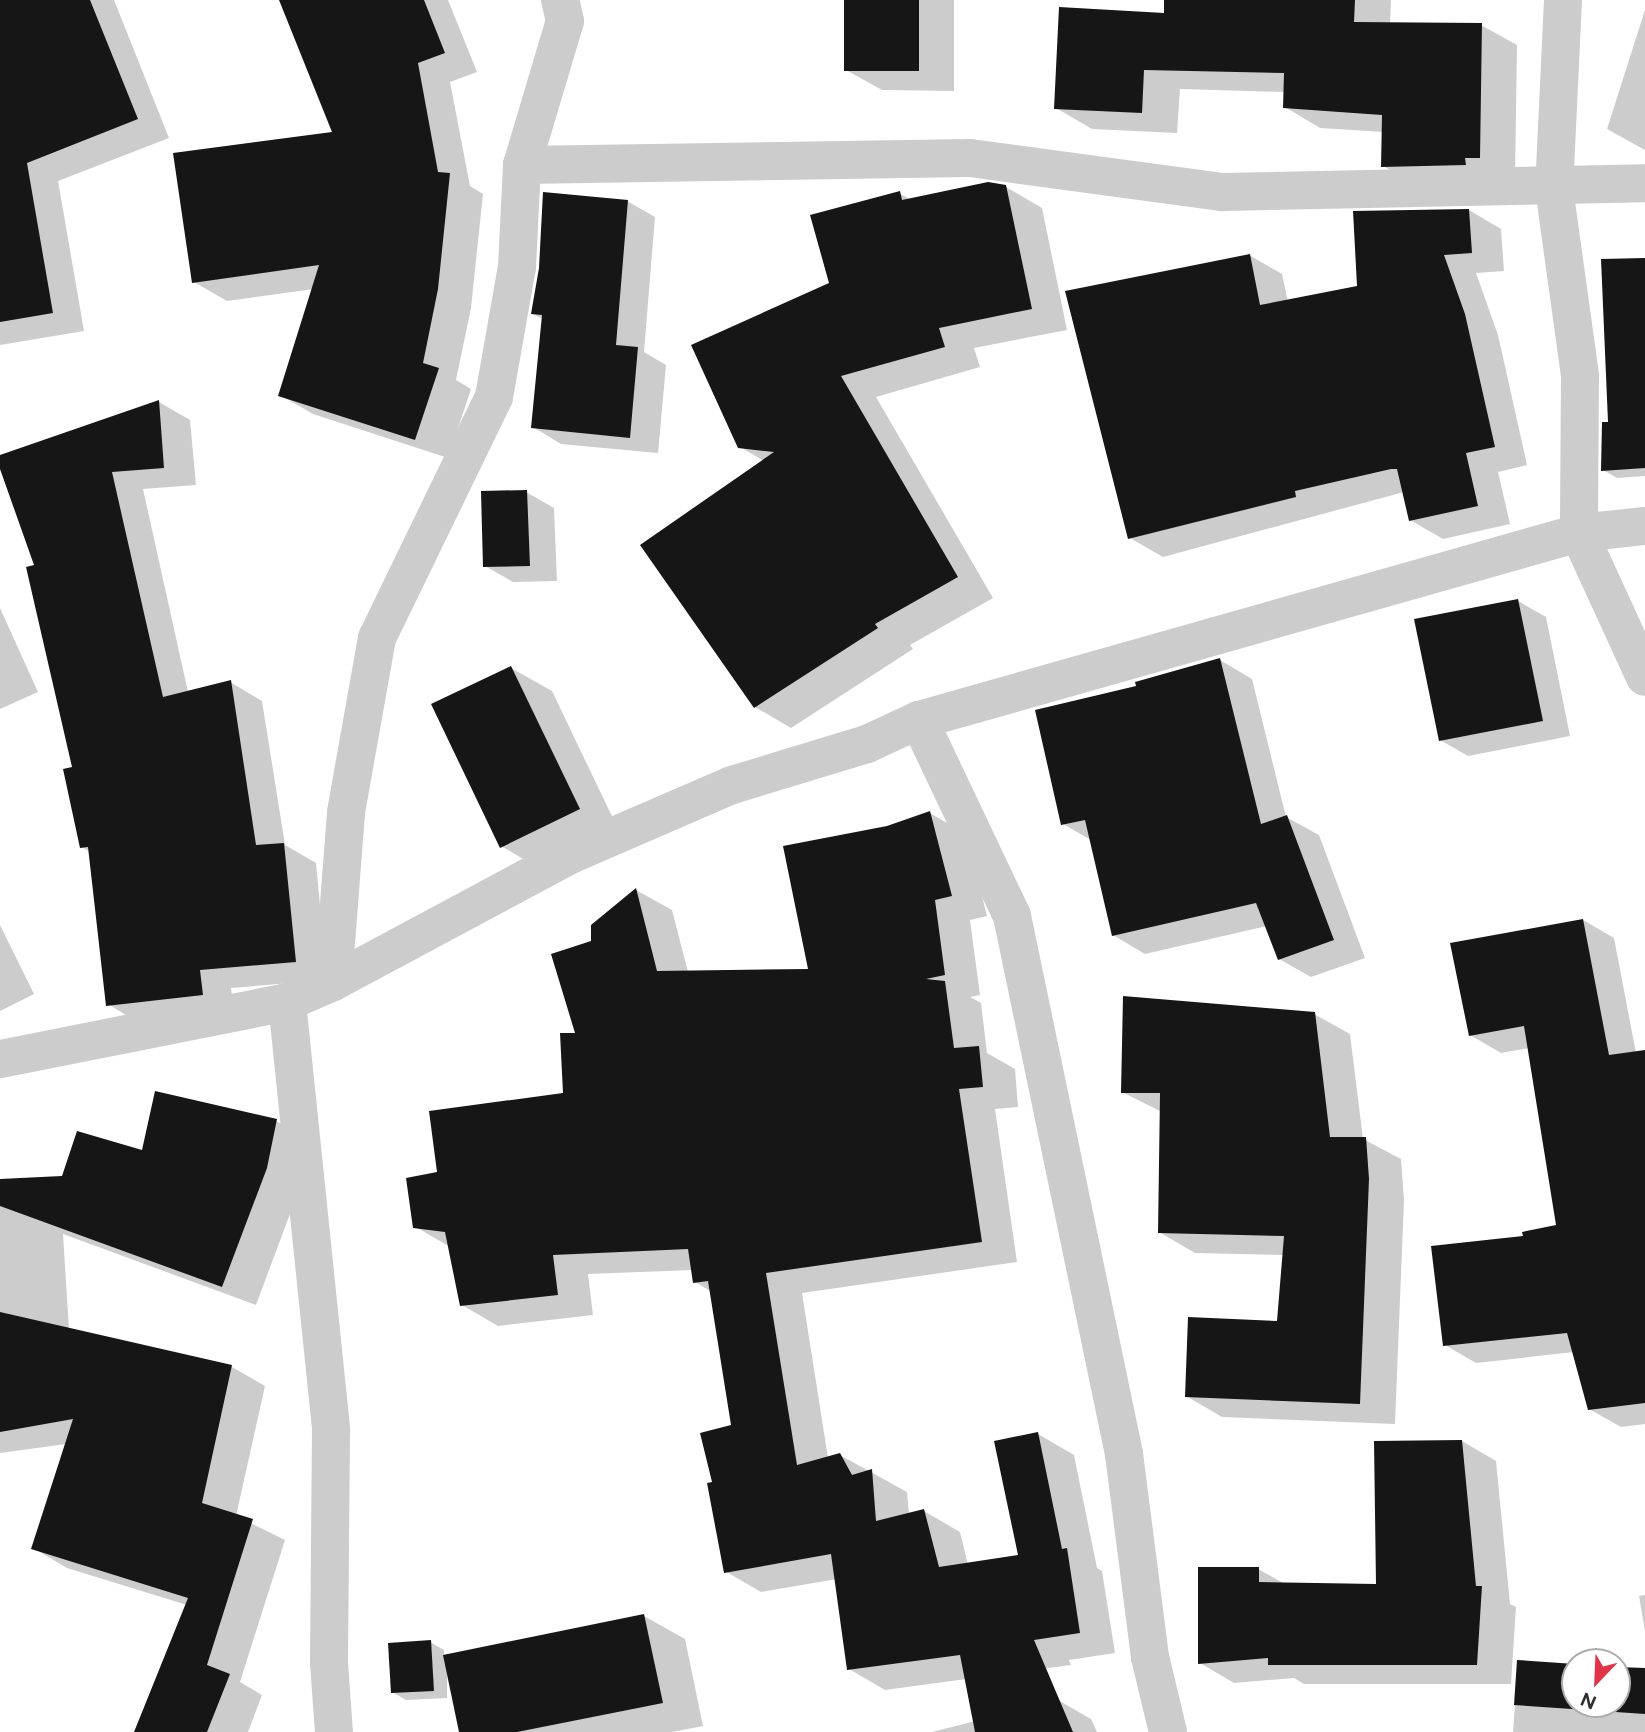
<!DOCTYPE html>
<html>
<head>
<meta charset="utf-8">
<style>
	body { margin:0 }
	#map { position:relative; width:1645px; height:1732px; overflow:hidden; background:#fff; font-family:Figtree,sans-serif }
	div>[style] { position:absolute }
	.shadow>* { inset:0; background:#0003 }
	.building>* { inset:0; background:#161616 }
	.minor>* { height:38px; margin:-19px; padding:0 19px; transform-origin:19px; border-radius:19px; background:#ccc }
	span { translate:-50% -50%; white-space:nowrap; text-align:center; line-height:1.15; -webkit-text-stroke:7px #fff; paint-order:stroke }
	.north { position:absolute; left:1561px; top:1648px; width:70px; height:70px; box-sizing:border-box; background:#fff; border:2px solid #acacac; border-radius:50%; rotate:203deg; font-size:19px; font-weight:700; line-height:28px; text-align:center; color:#2f2f2f }
	.north::after { content:''; display:block; margin:auto; width:24px; height:32px; background:#e23448; clip-path:polygon(50% 0,100% 100%,50% 72%,0 100%) }
</style>
</head>
<body>
<div id="map">
	<div class="shadow">
		<i style="clip-path:polygon(0 0,114px 0,169px 138px,58px 181px,84px 331px,0 345px)"></i>
		<i style="clip-path:polygon(281px 0,448px 0,477px 72px,450px 82px,470px 186px,483px 194px,471px 308px,456px 380px,471px 389px,448px 458px,313px 414px,280px 395px,314px 289px,227px 301px,194px 282px,334px 134px)"></i>
		<i style="clip-path:polygon(846px 0,954px 0,954px 91px,882px 90px,846px 70px)"></i>
		<i style="clip-path:polygon(1166px 0,1391px 0,1390px 24px,1481px 25px,1517px 45px,1515px 178px,1419px 186px,1383px 166px,1384px 132px,1320px 128px,1285px 107px,1285px 92px,1180px 89px,1177px 133px,1092px 129px,1056px 108px,1166px 15px)"></i>
		<i style="clip-path:polygon(1645px 10px,1645px 150px,1607px 129px)"></i>
		<i style="clip-path:polygon(1006px 187px,1042px 208px,1067px 330px,974px 348px,980px 367px,876px 397px,993px 598px,910px 645px,913px 649px,791px 728px,755px 707px,764px 461px,740px 447px,831px 284px,899px 193px,911px 200px)"></i>
		<i style="clip-path:polygon(627px 201px,655px 217px,644px 352px,666px 365px,658px 453px,561px 444px,533px 427px,543px 319px,533px 314px)"></i>
		<i style="clip-path:polygon(1469px 210px,1501px 229px,1504px 271px,1476px 273px,1498px 335px,1527px 465px,1498px 472px,1510px 524px,1443px 539px,1410px 520px,1404px 492px,1163px 557px,1130px 538px,1249px 255px,1282px 274px,1288px 302px,1359px 287px)"></i>
		<i style="clip-path:polygon(159px 402px,190px 420px,196px 485px,143px 489px,188px 692px,230px 682px,262px 701px,285px 845px,316px 863px,327px 980px,231px 988px,234px 1013px,139px 1023px,108px 1004px,90px 852px,82px 847px,107px 769px,0 457px)"></i>
		<i style="clip-path:polygon(1645px 422px,1645px 476px,1617px 478px,1603px 470px)"></i>
		<i style="clip-path:polygon(526px 492px,554px 508px,557px 581px,513px 582px,485px 566px)"></i>
		<i style="clip-path:polygon(1518px 601px,1546px 617px,1570px 736px,1468px 756px,1440px 740px)"></i>
		<i style="clip-path:polygon(0 608px,38px 692px,0 709px)"></i>
		<i style="clip-path:polygon(1220px 660px,1252px 679px,1286px 817px,1319px 835px,1365px 958px,1311px 977px,1279px 959px,1267px 926px,1145px 954px,1113px 935px,1091px 840px,1063px 824px,1138px 687px)"></i>
		<i style="clip-path:polygon(511px 668px,552px 691px,620px 833px,542px 870px,501px 846px)"></i>
		<i style="clip-path:polygon(930px 813px,966px 834px,987px 916px,970px 920px,980px 995px,970px 997px,981px 1003px,987px 1053px,1015px 1069px,1018px 1107px,995px 1109px,1017px 1262px,802px 1293px,828px 1458px,840px 1455px,907px 1492px,909px 1515px,924px 1511px,960px 1532px,968px 1565px,1020px 1557px,1038px 1434px,1074px 1455px,1097px 1568px,1102px 1571px,1115px 1653px,1069px 1660px,1071px 1665px,885px 1690px,849px 1669px,837px 1579px,761px 1592px,725px 1571px,714px 1483px,733px 1427px,712px 1292px,695px 1282px,693px 1270px,588px 1274px,593px 1315px,498px 1326px,462px 1305px,450px 1247px,414px 1226px,439px 1174px,565px 1095px,593px 942px,636px 890px,672px 910px,688px 972px,810px 971px,887px 827px)"></i>
		<i style="clip-path:polygon(1583px 920px,1614px 938px,1636px 1053px,1645px 1052px,1645px 1424px,1621px 1427px,1589px 1409px,1574px 1352px,1476px 1363px,1445px 1345px,1525px 1238px,1558px 1227px,1529px 1048px,1501px 1053px,1470px 1035px)"></i>
		<i style="clip-path:polygon(0 925px,34px 994px,0 1011px)"></i>
		<i style="clip-path:polygon(1314px 1014px,1350px 1034px,1363px 1139px,1401px 1159px,1404px 1200px,1395px 1424px,1222px 1417px,1186px 1396px,1279px 1323px,1284px 1255px,1195px 1253px,1159px 1232px,1162px 1112px,1122px 1092px)"></i>
		<i style="clip-path:polygon(276px 1121px,310px 1140px,300px 1187px,256px 1305px,63px 1234px,69px 1329px,232px 1367px,265px 1386px,236px 1516px,285px 1540px,240px 1682px,262px 1695px,248px 1732px,142px 1732px,187px 1605px,67px 1568px,33px 1548px,66px 1444px,0 1453px,0 1181px,63px 1177px,143px 1153px)"></i>
		<i style="clip-path:polygon(1462px 1441px,1496px 1461px,1510px 1604px,1516px 1607px,1511px 1684px,1304px 1684px,1294px 1678px,1234px 1683px,1200px 1663px,1258px 1569px,1285px 1584px,1378px 1586px)"></i>
		<i style="clip-path:polygon(1645px 1595px,1645px 1631px,1639px 1596px)"></i>
		<i style="clip-path:polygon(644px 1616px,685px 1639px,703px 1726px,672px 1732px,460px 1732px,447px 1669px,447px 1698px,406px 1700px,392px 1692px,430px 1642px,444px 1650px,444px 1657px)"></i>
		<i style="clip-path:polygon(1518px 1662px,1575px 1666px,1575px 1704px,1617px 1704px,1617px 1668px,1645px 1670px,1645px 1732px,1513px 1732px)"></i>
		<i style="clip-path:polygon(1058px 1700px,1091px 1719px,1097px 1732px,932px 1732px)"></i>
	</div>
	<div class="building">
		<i style="clip-path:polygon(0 0,90px 0,138px 119px,27px 163px,53px 313px,0 322px)"></i>
		<i style="clip-path:polygon(279px 0,424px 0,445px 53px,418px 63px,438px 172px,450px 173px,438px 289px,423px 363px,439px 368px,415px 440px,278px 396px,319px 265px,192px 283px,173px 153px,332px 132px)"></i>
		<i style="clip-path:polygon(844px 0,919px 0,919px 71px,844px 71px)"></i>
		<i style="clip-path:polygon(1164px 0,1355px 0,1354px 22px,1482px 23px,1480px 158px,1465px 158px,1466px 165px,1381px 167px,1382px 115px,1283px 108px,1284px 73px,1144px 70px,1142px 113px,1054px 109px,1059px 7px,1164px 13px)"></i>
		<i style="clip-path:polygon(988px 182px,1006px 185px,1032px 309px,939px 328px,945px 347px,841px 376px,958px 577px,875px 624px,878px 628px,754px 708px,640px 545px,774px 452px,738px 448px,691px 345px,829px 283px,810px 215px,900px 191px,902px 200px)"></i>
		<i style="clip-path:polygon(543px 192px,628px 200px,616px 345px,638px 347px,630px 438px,531px 428px,542px 315px,531px 314px,539px 268px)"></i>
		<i style="clip-path:polygon(1469px 209px,1472px 253px,1444px 255px,1465px 314px,1495px 447px,1466px 453px,1478px 506px,1409px 521px,1397px 469px,1391px 469px,1295px 491px,1296px 497px,1128px 539px,1065px 291px,1250px 254px,1260px 305px,1357px 286px,1353px 211px)"></i>
		<i style="clip-path:polygon(1645px 258px,1645px 468px,1601px 471px,1602px 422px,1608px 422px,1601px 259px)"></i>
		<i style="clip-path:polygon(159px 400px,164px 468px,112px 472px,163px 697px,231px 680px,256px 845px,284px 843px,296px 962px,200px 970px,203px 995px,106px 1006px,88px 847px,80px 848px,63px 769px,72px 767px,26px 567px,34px 565px,0 469px,0 455px)"></i>
		<i style="clip-path:polygon(527px 490px,530px 566px,483px 567px,481px 491px)"></i>
		<i style="clip-path:polygon(1518px 599px,1543px 721px,1439px 741px,1414px 619px)"></i>
		<i style="clip-path:polygon(1220px 658px,1261px 824px,1287px 815px,1334px 940px,1278px 960px,1256px 903px,1112px 936px,1085px 820px,1061px 825px,1035px 710px,1136px 686px,1135px 682px)"></i>
		<i style="clip-path:polygon(511px 666px,580px 809px,500px 848px,431px 704px)"></i>
		<i style="clip-path:polygon(930px 811px,952px 896px,935px 900px,945px 975px,926px 979px,945px 981px,954px 1048px,979px 1046px,983px 1087px,959px 1089px,982px 1242px,766px 1273px,797px 1465px,840px 1453px,852px 1475px,872px 1469px,876px 1521px,924px 1509px,939px 1567px,1018px 1555px,994px 1441px,1038px 1432px,1062px 1549px,1067px 1548px,1080px 1633px,1034px 1640px,1073px 1732px,975px 1732px,960px 1655px,847px 1670px,831px 1554px,724px 1573px,707px 1483px,712px 1482px,700px 1433px,731px 1425px,708px 1281px,693px 1283px,688px 1249px,553px 1255px,558px 1295px,460px 1306px,445px 1232px,413px 1228px,406px 1178px,437px 1172px,429px 1111px,563px 1093px,560px 1033px,575px 1033px,551px 954px,591px 941px,591px 925px,636px 888px,657px 971px,808px 969px,783px 846px,887px 826px)"></i>
		<i style="clip-path:polygon(1583px 919px,1609px 1055px,1645px 1050px,1645px 1403px,1588px 1410px,1567px 1333px,1443px 1346px,1431px 1246px,1523px 1236px,1522px 1232px,1556px 1225px,1524px 1026px,1469px 1036px,1450px 943px)"></i>
		<i style="clip-path:polygon(1123px 996px,1315px 1012px,1330px 1137px,1366px 1137px,1369px 1179px,1360px 1404px,1185px 1397px,1188px 1317px,1277px 1321px,1284px 1236px,1158px 1233px,1160px 1093px,1121px 1093px)"></i>
		<i style="clip-path:polygon(155px 1091px,277px 1119px,267px 1168px,222px 1287px,0 1206px,0 1179px,62px 1176px,77px 1131px,142px 1150px)"></i>
		<i style="clip-path:polygon(0 1312px,232px 1365px,202px 1503px,253px 1519px,207px 1665px,230px 1674px,207px 1732px,134px 1732px,188px 1598px,31px 1549px,73px 1419px,0 1432px)"></i>
		<i style="clip-path:polygon(1462px 1440px,1476px 1586px,1482px 1586px,1477px 1665px,1268px 1665px,1268px 1658px,1198px 1664px,1198px 1567px,1259px 1567px,1259px 1582px,1376px 1584px,1374px 1441px)"></i>
		<i style="clip-path:polygon(644px 1614px,663px 1703px,517px 1732px,459px 1732px,443px 1655px)"></i>
		<i style="clip-path:polygon(431px 1640px,434px 1691px,391px 1693px,388px 1643px)"></i>
		<i style="clip-path:polygon(1517px 1660px,1575px 1664px,1575px 1704px,1617px 1704px,1617px 1667px,1645px 1668px,1645px 1714px,1514px 1705px)"></i>
	</div>
	<div class="minor">
		<i style="left:1563px;top:0;width:188px;rotate:92.7deg"></i>
		<i style="left:1554px;top:188px;width:189px;rotate:82.1deg"></i>
		<i style="left:1580px;top:375px;width:158px;rotate:90.4deg"></i>
		<i style="left:1579px;top:533px;width:158px;rotate:65.4deg"></i>
		<i style="left:522px;top:165px;width:448px;rotate:-0.9deg"></i>
		<i style="left:970px;top:158px;width:255px;rotate:7.7deg"></i>
		<i style="left:1223px;top:192px;width:422px;rotate:-1.2deg"></i>
		<i style="left:919px;top:720px;width:217px;rotate:64.6deg"></i>
		<i style="left:1012px;top:916px;width:550px;rotate:78.24deg"></i>
		<i style="left:1124px;top:1454px;width:205px;rotate:82.7deg"></i>
		<i style="left:1150px;top:1657px;width:77px;rotate:76.5deg"></i>
		<i style="left:333px;top:982px;width:170px;rotate:-85.6deg"></i>
		<i style="left:346px;top:812px;width:177px;rotate:-79.9deg"></i>
		<i style="left:377px;top:638px;width:268px;rotate:-64.1deg"></i>
		<i style="left:494px;top:397px;width:132px;rotate:-80deg"></i>
		<i style="left:517px;top:267px;width:102px;rotate:-87.2deg"></i>
		<i style="left:522px;top:165px;width:150px;rotate:-73.4deg"></i>
		<i style="left:565px;top:21px;width:22px;rotate:-103deg"></i>
		<i style="left:287px;top:1002px;width:431px;rotate:84.1deg"></i>
		<i style="left:331px;top:1431px;width:232px;rotate:90.5deg"></i>
		<i style="left:329px;top:1663px;width:69px;rotate:85.9deg"></i>
		<i style="left:0;top:1059px;width:293px;rotate:-11.2deg"></i>
		<i style="left:287px;top:1002px;width:50px;rotate:-23.5deg"></i>
		<i style="left:333px;top:982px;width:269px;rotate:-28.2deg"></i>
		<i style="left:570px;top:855px;width:176px;rotate:-23.4deg"></i>
		<i style="left:732px;top:785px;width:141px;rotate:-16.9deg"></i>
		<i style="left:867px;top:744px;width:57px;rotate:-24.8deg"></i>
		<i style="left:919px;top:720px;width:686px;rotate:-15.82deg"></i>
		<i style="left:1579px;top:533px;width:66px;rotate:-6.1deg"></i>
	</div>
	<div class="north">N</div>
</div>
</body>
</html>
